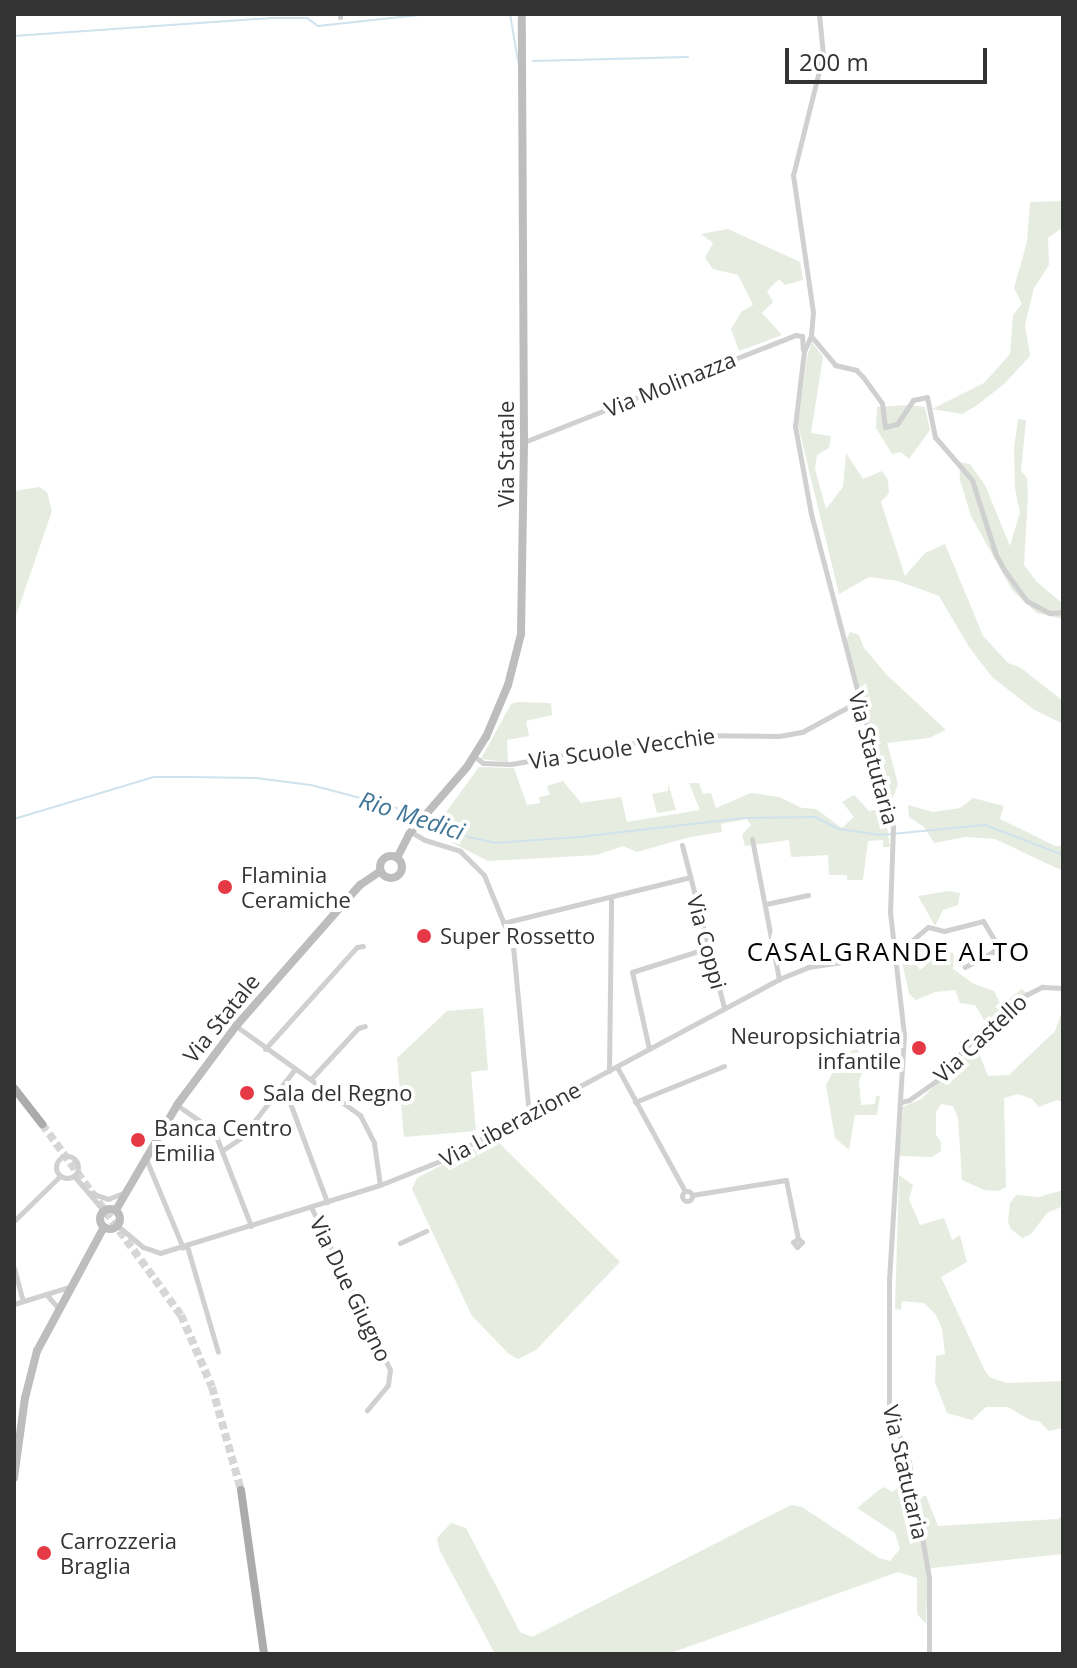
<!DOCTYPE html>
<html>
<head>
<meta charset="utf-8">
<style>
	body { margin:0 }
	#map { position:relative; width:1077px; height:1668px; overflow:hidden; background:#fff; font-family:"Open Sans",sans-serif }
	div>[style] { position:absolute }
	.green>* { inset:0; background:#e6ecdf }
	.stream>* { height:2px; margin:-1px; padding:0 1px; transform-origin:1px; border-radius:1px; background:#cfe2ee }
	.primary-tunnel>* { height:8px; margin-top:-4px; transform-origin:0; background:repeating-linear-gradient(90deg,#d6d6d6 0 8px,transparent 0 12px) }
	.street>* { height:5px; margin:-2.5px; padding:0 2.5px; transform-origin:2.5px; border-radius:2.5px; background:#d0d0d0 }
	.street>.ring { margin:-2.5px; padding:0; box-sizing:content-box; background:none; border:5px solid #d0d0d0; border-radius:50% }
	.secondary>* { height:8px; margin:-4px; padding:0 4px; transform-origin:4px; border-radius:4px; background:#bdbdbd }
	.secondary>.ring { margin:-4px; padding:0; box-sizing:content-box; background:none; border:8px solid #bdbdbd; border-radius:50% }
	.primary>* { height:8px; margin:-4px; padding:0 4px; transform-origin:4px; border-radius:4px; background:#ababab }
	.dots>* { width:22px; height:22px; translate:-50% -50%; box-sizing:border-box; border:4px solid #fff; border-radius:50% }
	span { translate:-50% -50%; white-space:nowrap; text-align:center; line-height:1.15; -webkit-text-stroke:8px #fff; paint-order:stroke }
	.street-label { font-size:22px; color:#333 }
	.poi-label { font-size:22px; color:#333 }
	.left { translate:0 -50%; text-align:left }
	.right { translate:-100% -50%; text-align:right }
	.water-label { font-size:24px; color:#3f7597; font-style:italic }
	.quarter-label { font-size:26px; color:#000; letter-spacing:2px }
	.frame { position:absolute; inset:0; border:16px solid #333; pointer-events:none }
	.scale { position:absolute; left:785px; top:48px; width:202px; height:36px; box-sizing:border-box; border:4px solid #333; border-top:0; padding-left:10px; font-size:24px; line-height:28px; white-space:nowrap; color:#333; -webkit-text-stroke:6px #fff; paint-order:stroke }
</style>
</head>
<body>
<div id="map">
	<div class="green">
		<i style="clip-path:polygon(1063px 201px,1063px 227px,1048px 238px,1049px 265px,1034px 288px,1025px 325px,1030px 356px,1004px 384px,976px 406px,962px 414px,932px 409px,984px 383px,1010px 354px,1013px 315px,1022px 304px,1014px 288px,1027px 242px,1030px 202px)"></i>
		<i style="clip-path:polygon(728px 229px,800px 262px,803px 280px,785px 285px,779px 279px,767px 291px,773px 302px,762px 313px,782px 335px,739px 351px,731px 329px,742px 311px,753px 305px,738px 275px,713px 269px,705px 258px,713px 243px,701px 234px)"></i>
		<i style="clip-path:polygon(812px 342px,823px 357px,811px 433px,831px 436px,829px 448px,817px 455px,815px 469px,826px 509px,843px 487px,846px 453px,863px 479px,882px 471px,888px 480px,889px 493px,881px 502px,905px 576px,925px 553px,945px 544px,983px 636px,1008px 663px,1021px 668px,1063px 701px,1063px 724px,1033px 709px,992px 677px,969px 647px,939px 596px,898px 581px,869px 577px,839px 594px,798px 425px,807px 357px)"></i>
		<i style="clip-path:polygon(908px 405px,925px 407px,930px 430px,909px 459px,901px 452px,892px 454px,876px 428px,877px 407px)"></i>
		<i style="clip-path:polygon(1018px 419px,1026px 420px,1021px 471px,1027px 478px,1028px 496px,1024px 565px,1037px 582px,1063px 604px,1063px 619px,1037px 613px,1012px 590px,971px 516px,960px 480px,959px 462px,970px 464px,985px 485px,1010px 546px,1020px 512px,1015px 489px,1014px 448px)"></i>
		<i style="clip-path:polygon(39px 487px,47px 492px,52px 511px,14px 621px,14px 491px)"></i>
		<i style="clip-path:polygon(850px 632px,859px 635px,864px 648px,887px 675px,946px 730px,929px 738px,887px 743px,898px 784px,891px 802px,846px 640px)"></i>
		<i style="clip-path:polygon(517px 702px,551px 703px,552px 715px,526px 721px,529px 736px,507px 740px,508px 762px,481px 759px,511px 704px)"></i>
		<i style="clip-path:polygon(479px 767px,514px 768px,527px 805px,540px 803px,539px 797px,550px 795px,547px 786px,563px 781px,581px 803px,621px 797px,627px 822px,700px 810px,689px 783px,699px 783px,703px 794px,711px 793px,716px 808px,751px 793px,779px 797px,802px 808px,816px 809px,842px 828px,854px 817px,842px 802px,854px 795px,869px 811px,884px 808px,890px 847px,883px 847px,883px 840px,868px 841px,863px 880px,847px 880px,847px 875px,829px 875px,828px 855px,791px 857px,789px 840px,745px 846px,742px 835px,751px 825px,747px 819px,721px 824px,722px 832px,690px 837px,637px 852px,623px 846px,596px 855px,488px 861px,427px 830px,444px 815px)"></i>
		<i style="clip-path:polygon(668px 783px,676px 810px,657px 813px,652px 794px,668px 791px)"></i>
		<i style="clip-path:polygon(973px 798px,1004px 806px,1000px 819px,1055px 846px,1063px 846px,1063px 871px,995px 839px,965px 837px,934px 843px,924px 827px,909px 817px,908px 805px,933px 812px,960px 808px)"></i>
		<i style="clip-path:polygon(949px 891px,960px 893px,958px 905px,943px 910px,935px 926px,918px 896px)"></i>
		<i style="clip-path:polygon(944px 949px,954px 954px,953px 969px,974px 984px,994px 991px,1001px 1005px,1022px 989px,1027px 993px,987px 1025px,975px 1005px,960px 1003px,955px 990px,935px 992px,916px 1000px,909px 994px,902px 961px,907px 953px,920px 970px)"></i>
		<i style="clip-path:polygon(483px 1008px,488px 1070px,471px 1072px,476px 1131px,404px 1137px,397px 1058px,447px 1011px)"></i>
		<i style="clip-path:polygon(1063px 1008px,1063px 1102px,1057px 1100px,1039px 1107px,1032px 1099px,1018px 1094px,1004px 1098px,1006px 1187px,998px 1191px,984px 1190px,962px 1180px,958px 1118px,953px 1106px,941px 1104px,936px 1112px,936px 1135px,941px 1142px,941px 1151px,932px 1157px,899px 1156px,903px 1107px,921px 1099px,976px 1046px,988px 1076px,1009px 1075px,1055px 1031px)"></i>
		<i style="clip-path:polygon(857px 1049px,866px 1063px,859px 1081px,861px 1105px,875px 1104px,876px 1096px,880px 1096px,877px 1115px,855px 1115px,849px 1150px,835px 1138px,826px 1085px,843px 1054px)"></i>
		<i style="clip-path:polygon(494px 1138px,620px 1262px,536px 1350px,518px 1359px,509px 1354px,472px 1316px,412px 1189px,417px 1178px)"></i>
		<i style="clip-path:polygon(899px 1175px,913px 1185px,909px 1199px,920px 1225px,944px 1218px,952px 1240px,960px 1235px,967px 1262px,941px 1277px,985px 1371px,991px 1378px,1007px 1383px,1063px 1381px,1063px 1428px,1049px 1431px,1039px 1421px,1030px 1420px,1008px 1407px,986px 1407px,972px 1420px,947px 1413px,935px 1382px,936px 1356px,945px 1354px,942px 1329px,936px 1315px,924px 1303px,902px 1301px,901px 1310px,895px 1309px)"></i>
		<i style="clip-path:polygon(1063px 1190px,1063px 1206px,1047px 1213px,1031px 1234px,1022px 1238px,1011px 1229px,1008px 1222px,1010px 1203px,1016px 1195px,1039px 1197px)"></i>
		<i style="clip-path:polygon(906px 1477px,913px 1497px,926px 1496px,938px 1526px,1058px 1519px,1063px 1514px,1063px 1554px,932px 1568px,928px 1572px,926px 1624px,917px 1614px,917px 1578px,898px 1572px,668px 1654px,495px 1654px,439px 1549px,437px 1538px,451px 1523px,466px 1528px,520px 1632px,532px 1637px,791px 1505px,802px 1507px,879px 1558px,890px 1561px,900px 1549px,895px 1533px,857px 1508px,883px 1487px,893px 1492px)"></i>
	</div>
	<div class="stream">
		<i style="left:510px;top:14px;width:48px;rotate:80.3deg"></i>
		<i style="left:14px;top:36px;width:259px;rotate:-4deg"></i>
		<i style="left:272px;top:18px;width:35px"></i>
		<i style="left:307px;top:18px;width:14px;rotate:36deg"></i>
		<i style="left:318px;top:26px;width:111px;rotate:-6.2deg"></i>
		<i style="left:533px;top:61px;width:155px;rotate:-1.5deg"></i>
		<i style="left:14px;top:819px;width:146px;rotate:-16.7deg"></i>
		<i style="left:154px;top:777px;width:35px"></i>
		<i style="left:189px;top:777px;width:67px;rotate:0.9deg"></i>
		<i style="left:256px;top:778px;width:55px;rotate:7.3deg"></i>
		<i style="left:311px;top:785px;width:86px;rotate:14.8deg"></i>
		<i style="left:394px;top:807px;width:29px;rotate:22deg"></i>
		<i style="left:427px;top:820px;width:45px;rotate:22deg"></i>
		<i style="left:469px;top:837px;width:27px;rotate:13deg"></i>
		<i style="left:495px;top:843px;width:84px;rotate:-4.1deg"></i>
		<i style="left:579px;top:837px;width:166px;rotate:-6.6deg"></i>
		<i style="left:744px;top:818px;width:71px;rotate:-0.8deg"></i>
		<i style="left:815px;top:817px;width:27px;rotate:27deg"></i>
		<i style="left:839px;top:829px;width:42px;rotate:8.1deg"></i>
		<i style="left:881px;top:835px;width:104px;rotate:-5.5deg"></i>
		<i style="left:985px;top:825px;width:84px;rotate:21deg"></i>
	</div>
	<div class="primary-tunnel">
		<i style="left:42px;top:1124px;width:236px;rotate:54deg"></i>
		<i style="left:181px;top:1315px;width:78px;rotate:66.7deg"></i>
		<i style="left:212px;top:1387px;width:107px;rotate:74.3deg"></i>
	</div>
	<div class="street">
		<i style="left:340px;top:14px;width:3px;rotate:90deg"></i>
		<i style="left:819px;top:14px;width:41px;rotate:84.4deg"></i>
		<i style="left:823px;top:55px;width:124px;rotate:104deg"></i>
		<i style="left:793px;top:175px;width:138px;rotate:81.7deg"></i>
		<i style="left:813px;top:312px;width:24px;rotate:95deg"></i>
		<i style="left:811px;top:336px;width:17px;rotate:115deg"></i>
		<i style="left:804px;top:351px;width:76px;rotate:96.8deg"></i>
		<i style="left:795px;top:426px;width:89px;rotate:79.7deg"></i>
		<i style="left:811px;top:514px;width:324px;rotate:75.3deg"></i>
		<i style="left:893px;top:827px;width:85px;rotate:92deg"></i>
		<i style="left:890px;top:912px;width:124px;rotate:83.5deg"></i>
		<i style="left:904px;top:1035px;width:244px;rotate:93.5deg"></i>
		<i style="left:889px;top:1279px;width:128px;rotate:90deg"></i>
		<i style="left:889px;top:1407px;width:59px;rotate:70deg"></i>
		<i style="left:909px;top:1462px;width:118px;rotate:80.2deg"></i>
		<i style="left:929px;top:1578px;width:76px;rotate:90deg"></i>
		<i style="left:811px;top:336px;width:38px;rotate:50deg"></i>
		<i style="left:835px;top:365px;width:22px;rotate:13deg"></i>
		<i style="left:856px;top:370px;width:10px;rotate:45deg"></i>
		<i style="left:863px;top:377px;width:32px;rotate:54deg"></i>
		<i style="left:882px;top:403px;width:24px;rotate:83deg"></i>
		<i style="left:885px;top:427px;width:12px;rotate:-14deg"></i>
		<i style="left:897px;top:424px;width:29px;rotate:-56deg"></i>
		<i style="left:913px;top:400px;width:14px;rotate:-12deg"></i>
		<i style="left:927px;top:397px;width:41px;rotate:78.7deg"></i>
		<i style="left:935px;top:437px;width:57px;rotate:49.3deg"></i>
		<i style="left:972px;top:480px;width:79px;rotate:72.3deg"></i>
		<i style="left:996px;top:555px;width:18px;rotate:61deg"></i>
		<i style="left:1005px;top:571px;width:37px;rotate:54deg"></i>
		<i style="left:1027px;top:601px;width:26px;rotate:28deg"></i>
		<i style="left:1050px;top:613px;width:13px;rotate:-4deg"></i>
		<i style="left:524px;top:442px;width:291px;rotate:-21.5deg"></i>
		<i style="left:795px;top:335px;width:7px;rotate:8deg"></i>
		<i style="left:802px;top:336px;width:13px;rotate:86deg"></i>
		<i style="left:474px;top:756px;width:11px;rotate:38deg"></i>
		<i style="left:483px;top:763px;width:28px;rotate:2deg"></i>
		<i style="left:511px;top:764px;width:172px;rotate:-9.7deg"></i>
		<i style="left:681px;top:735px;width:98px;rotate:0.6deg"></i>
		<i style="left:779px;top:736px;width:23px;rotate:-10deg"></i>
		<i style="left:802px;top:732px;width:65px;rotate:-28.5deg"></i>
		<i style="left:411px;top:832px;width:16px;rotate:30deg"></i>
		<i style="left:425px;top:840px;width:37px;rotate:17deg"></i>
		<i style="left:460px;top:851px;width:34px;rotate:45deg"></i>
		<i style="left:484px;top:875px;width:77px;rotate:67.8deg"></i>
		<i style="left:513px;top:946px;width:169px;rotate:84.6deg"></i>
		<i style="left:752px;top:839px;width:143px;rotate:79.1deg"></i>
		<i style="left:682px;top:845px;width:167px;rotate:75.5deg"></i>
		<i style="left:766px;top:904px;width:43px;rotate:-12.1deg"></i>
		<i style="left:503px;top:923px;width:193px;rotate:-13.8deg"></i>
		<i style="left:236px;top:1026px;width:153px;rotate:35.7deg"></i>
		<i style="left:360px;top:1115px;width:31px;rotate:63deg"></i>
		<i style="left:374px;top:1143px;width:42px;rotate:81.9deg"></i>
		<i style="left:265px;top:1049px;width:137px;rotate:-48deg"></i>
		<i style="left:357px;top:947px;width:6px;rotate:-9deg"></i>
		<i style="left:649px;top:1049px;width:79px;rotate:-102.4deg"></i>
		<i style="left:632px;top:972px;width:80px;rotate:-17.5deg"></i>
		<i style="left:617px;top:1067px;width:141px;rotate:61.3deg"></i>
		<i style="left:609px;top:1071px;width:171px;rotate:-89.3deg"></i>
		<i style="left:311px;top:1079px;width:69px;rotate:-47.3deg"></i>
		<i style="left:358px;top:1028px;width:7px;rotate:-16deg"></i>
		<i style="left:284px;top:1087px;width:123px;rotate:69.5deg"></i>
		<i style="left:635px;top:1102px;width:96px;rotate:-22deg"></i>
		<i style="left:901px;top:1102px;width:8px;rotate:-14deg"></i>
		<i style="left:909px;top:1100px;width:33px;rotate:-35deg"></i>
		<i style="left:936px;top:1081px;width:66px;rotate:-48.1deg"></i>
		<i style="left:980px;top:1032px;width:52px;rotate:-40.4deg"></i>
		<i style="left:1020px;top:998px;width:25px;rotate:-27deg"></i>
		<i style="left:1042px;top:987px;width:21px;rotate:3deg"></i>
		<i style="left:177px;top:1105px;width:45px;rotate:35.1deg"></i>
		<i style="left:214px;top:1131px;width:102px;rotate:68.7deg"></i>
		<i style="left:223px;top:1150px;width:23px;rotate:-34deg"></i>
		<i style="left:242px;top:1137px;width:86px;rotate:-52.1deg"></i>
		<i class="ring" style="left:56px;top:1156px;width:17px;height:17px"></i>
		<i style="left:146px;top:1159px;width:96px;rotate:67.4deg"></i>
		<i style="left:74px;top:1176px;width:46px;rotate:49.4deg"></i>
		<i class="ring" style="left:682px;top:1191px;width:5px;height:5px"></i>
		<i style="left:90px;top:1193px;width:19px;rotate:18deg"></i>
		<i style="left:108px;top:1199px;width:18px;rotate:-22deg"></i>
		<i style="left:692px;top:1195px;width:95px;rotate:-9.1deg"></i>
		<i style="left:786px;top:1180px;width:60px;rotate:78.5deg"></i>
		<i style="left:798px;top:1239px;width:5px;rotate:37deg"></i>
		<i style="left:802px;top:1242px;width:7px;rotate:135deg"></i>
		<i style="left:797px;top:1247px;width:6px;rotate:-129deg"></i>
		<i style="left:793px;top:1242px;width:6px;rotate:-31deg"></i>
		<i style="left:311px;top:1207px;width:181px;rotate:64.1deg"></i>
		<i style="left:390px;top:1370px;width:15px;rotate:98deg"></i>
		<i style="left:388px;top:1385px;width:33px;rotate:130deg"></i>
		<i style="left:14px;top:1221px;width:64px;rotate:-44.4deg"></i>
		<i style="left:118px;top:1226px;width:33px;rotate:40deg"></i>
		<i style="left:143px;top:1247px;width:18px;rotate:19deg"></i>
		<i style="left:160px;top:1253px;width:230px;rotate:-17.2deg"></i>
		<i style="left:380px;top:1185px;width:65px;rotate:-21.8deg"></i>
		<i style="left:440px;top:1161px;width:385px;rotate:-28.2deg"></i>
		<i style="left:779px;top:979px;width:31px;rotate:-22deg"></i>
		<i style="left:808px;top:967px;width:89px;rotate:-8.4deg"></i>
		<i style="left:896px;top:954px;width:42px;rotate:-40.2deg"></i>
		<i style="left:928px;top:927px;width:16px;rotate:14deg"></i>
		<i style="left:944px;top:931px;width:40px;rotate:-14.4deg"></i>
		<i style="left:983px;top:921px;width:27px;rotate:59deg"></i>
		<i style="left:997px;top:944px;width:9px;rotate:117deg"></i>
		<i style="left:993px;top:952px;width:32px;rotate:152deg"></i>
		<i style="left:400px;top:1243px;width:29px;rotate:-25deg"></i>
		<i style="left:187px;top:1246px;width:110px;rotate:73.7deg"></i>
		<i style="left:14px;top:1268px;width:34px;rotate:75deg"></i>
		<i style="left:46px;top:1294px;width:18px;rotate:49deg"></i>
		<i style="left:14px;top:1304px;width:58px;rotate:-17.2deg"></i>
	</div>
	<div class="secondary">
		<i class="ring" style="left:380px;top:856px;width:14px;height:14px"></i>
		<i style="left:397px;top:858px;width:27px;rotate:-63deg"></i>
		<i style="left:409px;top:834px;width:89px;rotate:-49.1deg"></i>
		<i style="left:467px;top:767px;width:36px;rotate:-58deg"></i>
		<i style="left:486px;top:737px;width:56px;rotate:-67.1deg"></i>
		<i style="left:508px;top:685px;width:53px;rotate:-75.7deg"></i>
		<i style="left:521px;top:634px;width:192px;rotate:-89.1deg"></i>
		<i style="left:524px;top:442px;width:428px;rotate:-90.3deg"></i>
		<i class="ring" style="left:100px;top:1209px;width:12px;height:12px"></i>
		<i style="left:116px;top:1210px;width:121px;rotate:-59.8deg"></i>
		<i style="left:177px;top:1105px;width:99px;rotate:-53.2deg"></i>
		<i style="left:236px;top:1026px;width:188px;rotate:-48.7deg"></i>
		<i style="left:360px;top:885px;width:25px;rotate:-34deg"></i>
		<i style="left:14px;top:1478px;width:81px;rotate:-82.2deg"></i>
		<i style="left:25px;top:1398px;width:49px;rotate:-75.7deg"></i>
		<i style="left:37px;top:1351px;width:141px;rotate:-61.6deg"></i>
	</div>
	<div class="primary">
		<i style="left:14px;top:1088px;width:46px;rotate:52.1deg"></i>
		<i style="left:241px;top:1490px;width:166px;rotate:82deg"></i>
	</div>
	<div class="dots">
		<i style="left:225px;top:887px;background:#e63946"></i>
		<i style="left:424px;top:936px;background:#e63946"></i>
		<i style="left:919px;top:1048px;background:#e63946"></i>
		<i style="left:247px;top:1093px;background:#e63946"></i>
		<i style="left:138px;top:1140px;background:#e63946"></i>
		<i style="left:44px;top:1553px;background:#e63946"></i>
	</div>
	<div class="street-label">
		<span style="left:670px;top:384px;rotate:-22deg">Via Molinazza</span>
		<span style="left:506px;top:454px;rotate:-90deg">Via Statale</span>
		<span style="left:622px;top:748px;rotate:-8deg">Via Scuole Vecchie</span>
		<span style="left:874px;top:758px;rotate:75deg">Via Statutaria</span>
		<span style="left:707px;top:942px;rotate:75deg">Via Coppi</span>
		<span style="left:221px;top:1018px;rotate:-51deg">Via Statale</span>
		<span style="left:980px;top:1038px;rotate:-43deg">Via Castello</span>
		<span style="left:510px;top:1124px;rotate:-28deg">Via Liberazione</span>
		<span style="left:351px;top:1289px;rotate:64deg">Via Due Giugno</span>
		<span style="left:906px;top:1472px;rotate:77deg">Via Statutaria</span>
	</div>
	<div class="poi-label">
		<span class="left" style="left:241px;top:887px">Flaminia<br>Ceramiche</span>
		<span class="left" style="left:440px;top:936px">Super Rossetto</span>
		<span class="right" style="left:901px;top:1048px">Neuropsichiatria<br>infantile</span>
		<span class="left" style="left:263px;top:1093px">Sala del Regno</span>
		<span class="left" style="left:154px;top:1140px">Banca Centro<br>Emilia</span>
		<span class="left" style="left:60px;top:1553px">Carrozzeria<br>Braglia</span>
	</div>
	<div class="water-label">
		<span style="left:412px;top:815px;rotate:18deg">Rio Medici</span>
	</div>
	<div class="quarter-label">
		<span style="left:889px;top:952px">CASALGRANDE ALTO</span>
	</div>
	<div class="frame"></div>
	<div class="scale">200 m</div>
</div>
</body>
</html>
